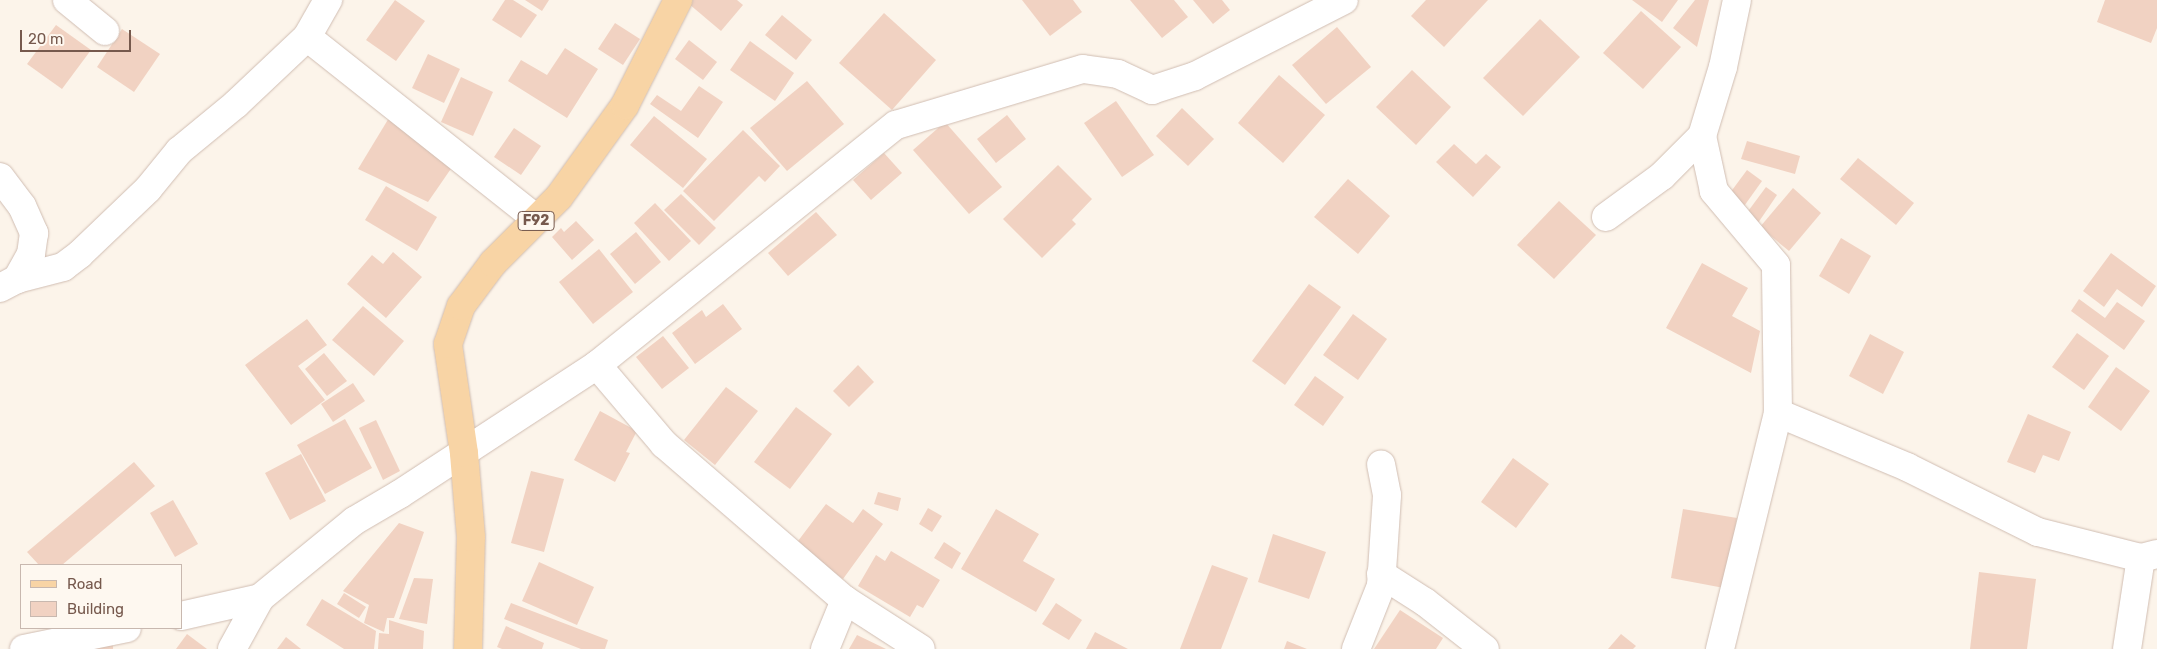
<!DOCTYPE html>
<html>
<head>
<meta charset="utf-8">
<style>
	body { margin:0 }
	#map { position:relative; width:2157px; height:649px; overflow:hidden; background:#fcf4ea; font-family:Rubik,sans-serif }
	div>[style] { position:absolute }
	.building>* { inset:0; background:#f1d2c2 }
	.roads { filter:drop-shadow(0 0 1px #d0bdb2) drop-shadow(0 0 1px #d0bdb2) }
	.minor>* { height:28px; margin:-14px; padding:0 14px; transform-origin:14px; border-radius:14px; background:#fff }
	.major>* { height:28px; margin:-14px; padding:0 14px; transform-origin:14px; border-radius:14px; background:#f8d4a5 }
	span { translate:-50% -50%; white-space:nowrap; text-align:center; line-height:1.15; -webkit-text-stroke:4px #fef8f0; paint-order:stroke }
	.shield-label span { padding:1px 4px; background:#fef8f0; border:1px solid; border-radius:4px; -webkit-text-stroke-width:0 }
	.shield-label { font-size:14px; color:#76594d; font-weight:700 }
	.legend { position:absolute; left:20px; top:564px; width:162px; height:65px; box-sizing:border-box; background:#fef8f0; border:1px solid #c8b8af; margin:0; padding:6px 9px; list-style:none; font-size:15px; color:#76594d }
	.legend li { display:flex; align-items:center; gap:10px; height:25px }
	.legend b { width:25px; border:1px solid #c8b8af }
	.scale { position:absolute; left:20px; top:30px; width:111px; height:22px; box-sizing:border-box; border:2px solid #76594d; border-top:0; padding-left:6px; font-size:15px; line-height:18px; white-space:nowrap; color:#76594d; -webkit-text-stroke:4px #fef8f0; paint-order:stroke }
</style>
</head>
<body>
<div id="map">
	<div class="building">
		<i style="clip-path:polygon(395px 0,425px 21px,396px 61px,366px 40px)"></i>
		<i style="clip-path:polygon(505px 0,513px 0,537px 15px,521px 38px,492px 20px)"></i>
		<i style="clip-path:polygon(525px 0,549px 0,542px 11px)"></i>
		<i style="clip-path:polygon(692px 0,737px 0,743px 5px,721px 31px,689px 4px)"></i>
		<i style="clip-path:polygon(1022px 0,1073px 0,1082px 12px,1050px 36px)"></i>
		<i style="clip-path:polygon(1130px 0,1174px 0,1188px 17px,1162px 38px)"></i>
		<i style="clip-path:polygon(1193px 0,1222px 0,1230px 10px,1213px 24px)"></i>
		<i style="clip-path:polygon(1426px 0,1488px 0,1444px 47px,1411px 16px)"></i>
		<i style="clip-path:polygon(1632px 0,1678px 0,1662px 22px)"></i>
		<i style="clip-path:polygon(1695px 0,1709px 0,1697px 47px,1673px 28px)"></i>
		<i style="clip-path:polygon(2105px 0,2157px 0,2157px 28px,2151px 43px,2097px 22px)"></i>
		<i style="clip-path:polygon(1641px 11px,1681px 47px,1643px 89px,1603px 53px)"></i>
		<i style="clip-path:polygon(884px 13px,936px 60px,892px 110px,839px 63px)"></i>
		<i style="clip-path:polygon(782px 15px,812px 40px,796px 60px,765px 35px)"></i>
		<i style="clip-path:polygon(1540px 19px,1580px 57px,1523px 116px,1483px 78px)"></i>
		<i style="clip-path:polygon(615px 23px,640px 39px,623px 65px,598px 49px)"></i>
		<i style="clip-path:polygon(56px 25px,91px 50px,62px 89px,27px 64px)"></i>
		<i style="clip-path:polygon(1337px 27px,1371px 67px,1326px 104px,1292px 65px)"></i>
		<i style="clip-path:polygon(122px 29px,160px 54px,134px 92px,97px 67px)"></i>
		<i style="clip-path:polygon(689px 40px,717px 62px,703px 80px,675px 59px)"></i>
		<i style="clip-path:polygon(750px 41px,794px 73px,775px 101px,730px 70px)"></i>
		<i style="clip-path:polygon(565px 48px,598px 69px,567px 118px,508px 81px,521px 60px,547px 75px)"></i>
		<i style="clip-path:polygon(428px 54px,460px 69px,444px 103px,412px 88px)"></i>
		<i style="clip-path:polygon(1412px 70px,1451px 107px,1416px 145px,1376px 107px)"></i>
		<i style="clip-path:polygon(1279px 75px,1325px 115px,1283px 163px,1238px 123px)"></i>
		<i style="clip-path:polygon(461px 77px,493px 92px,473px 136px,441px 122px)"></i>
		<i style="clip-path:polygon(807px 81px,844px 124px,787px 171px,750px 128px)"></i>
		<i style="clip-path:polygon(699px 86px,723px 102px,698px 138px,650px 104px,657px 95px,681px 111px)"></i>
		<i style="clip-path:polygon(1116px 101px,1154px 155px,1122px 177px,1084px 123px)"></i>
		<i style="clip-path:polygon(395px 108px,457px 160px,428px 202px,358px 169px)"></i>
		<i style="clip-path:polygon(1182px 108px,1214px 139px,1188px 166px,1156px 136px)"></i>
		<i style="clip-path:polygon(1007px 115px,1026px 139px,996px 163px,977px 139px)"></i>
		<i style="clip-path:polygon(654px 116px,707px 159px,683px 188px,630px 145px)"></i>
		<i style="clip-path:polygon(945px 122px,1002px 187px,969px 214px,913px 150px)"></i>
		<i style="clip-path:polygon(514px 128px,541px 146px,521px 175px,494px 157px)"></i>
		<i style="clip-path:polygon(743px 130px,780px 166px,765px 182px,759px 176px,714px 221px,683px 191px)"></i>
		<i style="clip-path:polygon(1747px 141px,1800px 156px,1795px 174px,1741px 159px)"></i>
		<i style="clip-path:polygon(1454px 144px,1476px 164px,1486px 154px,1501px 167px,1473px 197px,1436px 162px)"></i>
		<i style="clip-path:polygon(884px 153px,902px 173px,871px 200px,853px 180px)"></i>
		<i style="clip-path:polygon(1858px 158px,1914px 203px,1896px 225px,1840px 179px)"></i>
		<i style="clip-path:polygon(1058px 165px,1092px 199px,1072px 220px,1076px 224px,1042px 258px,1003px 219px)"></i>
		<i style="clip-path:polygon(1747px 170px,1762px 181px,1742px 209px,1727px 197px)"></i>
		<i style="clip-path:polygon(1348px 179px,1390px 216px,1358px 254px,1314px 217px)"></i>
		<i style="clip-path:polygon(386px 186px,437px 217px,417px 251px,365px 220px)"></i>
		<i style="clip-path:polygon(1766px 187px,1777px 195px,1758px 223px,1746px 214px)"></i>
		<i style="clip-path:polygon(1793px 188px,1821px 213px,1789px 251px,1760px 227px)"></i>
		<i style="clip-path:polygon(681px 194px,716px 228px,699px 245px,664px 210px)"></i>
		<i style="clip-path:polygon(1559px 201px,1596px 235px,1554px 279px,1517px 245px)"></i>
		<i style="clip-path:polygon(655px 203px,691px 241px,669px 261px,634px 223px)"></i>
		<i style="clip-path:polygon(816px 212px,837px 235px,788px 276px,768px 253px)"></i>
		<i style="clip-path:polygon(576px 221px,594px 240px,572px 260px,552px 237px,561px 228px,564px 232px)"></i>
		<i style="clip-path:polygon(636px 232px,661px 262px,635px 284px,610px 254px)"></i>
		<i style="clip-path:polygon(1841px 238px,1871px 256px,1849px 294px,1819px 276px)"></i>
		<i style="clip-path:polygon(599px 249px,633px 292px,593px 324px,559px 282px)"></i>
		<i style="clip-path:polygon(393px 252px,422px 277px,386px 318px,347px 284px,372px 255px,383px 264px)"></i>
		<i style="clip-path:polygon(2111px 253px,2156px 286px,2142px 307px,2117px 289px,2104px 307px,2083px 291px)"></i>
		<i style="clip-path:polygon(1702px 263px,1748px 288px,1732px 316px,1760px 331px,1751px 373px,1666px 328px)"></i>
		<i style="clip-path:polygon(1309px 284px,1341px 307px,1285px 385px,1252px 361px)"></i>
		<i style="clip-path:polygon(2079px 299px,2105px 318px,2117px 302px,2145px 321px,2124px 350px,2071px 311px)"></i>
		<i style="clip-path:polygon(723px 304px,742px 329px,695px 364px,672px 333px,702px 310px,706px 317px)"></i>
		<i style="clip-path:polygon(363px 306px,404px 341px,374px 376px,332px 340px)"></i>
		<i style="clip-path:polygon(1353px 314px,1387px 339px,1358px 380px,1323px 355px)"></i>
		<i style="clip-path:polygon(307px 319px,327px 345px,298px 366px,325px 400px,291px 425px,245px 365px)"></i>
		<i style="clip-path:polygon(2077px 333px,2109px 356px,2084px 390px,2052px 367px)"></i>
		<i style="clip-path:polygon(1870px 334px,1904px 352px,1883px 394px,1849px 376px)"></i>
		<i style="clip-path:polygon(663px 336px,689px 368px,662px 389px,636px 357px)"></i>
		<i style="clip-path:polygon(324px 353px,347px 381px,327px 396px,305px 369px)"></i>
		<i style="clip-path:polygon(858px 365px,874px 382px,849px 407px,833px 391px)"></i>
		<i style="clip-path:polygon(2116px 367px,2150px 391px,2121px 431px,2088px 407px)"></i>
		<i style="clip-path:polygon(1315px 376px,1344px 397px,1323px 426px,1294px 405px)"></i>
		<i style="clip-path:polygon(353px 383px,365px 401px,333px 422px,321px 404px)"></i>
		<i style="clip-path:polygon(726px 387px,758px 411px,715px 465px,684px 440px)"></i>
		<i style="clip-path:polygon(796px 407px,832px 434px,790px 489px,754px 462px)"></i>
		<i style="clip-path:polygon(600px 411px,637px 431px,626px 452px,630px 453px,615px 482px,574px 460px)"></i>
		<i style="clip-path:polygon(2028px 414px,2071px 432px,2059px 461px,2043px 455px,2035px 473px,2007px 462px)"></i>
		<i style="clip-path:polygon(345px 419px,372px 468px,325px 494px,297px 445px)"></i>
		<i style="clip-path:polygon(376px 420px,400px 471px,383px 480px,359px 428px)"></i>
		<i style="clip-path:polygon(301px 454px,326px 501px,290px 520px,265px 473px)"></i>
		<i style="clip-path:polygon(1513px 458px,1549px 484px,1516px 528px,1481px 502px)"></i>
		<i style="clip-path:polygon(134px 462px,155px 486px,62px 565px,39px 565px,27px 552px)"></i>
		<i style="clip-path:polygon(531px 471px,564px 479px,544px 552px,511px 543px)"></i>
		<i style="clip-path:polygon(878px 492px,901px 498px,898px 511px,874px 504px)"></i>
		<i style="clip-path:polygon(173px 500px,198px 544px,175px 557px,150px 513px)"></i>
		<i style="clip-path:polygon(826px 504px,853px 523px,863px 509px,883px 524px,843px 579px,795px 545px)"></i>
		<i style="clip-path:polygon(928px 508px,942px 516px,932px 532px,919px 524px)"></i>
		<i style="clip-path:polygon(996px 509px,1039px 534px,1023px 561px,1055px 579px,1036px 612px,961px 569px)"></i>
		<i style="clip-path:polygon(1683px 509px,1737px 518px,1724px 588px,1671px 578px)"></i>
		<i style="clip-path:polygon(399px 523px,424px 532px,394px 618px,387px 618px,384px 632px,364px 623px,369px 605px,343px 591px)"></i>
		<i style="clip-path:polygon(1273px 534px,1326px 552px,1309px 599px,1258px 582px)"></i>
		<i style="clip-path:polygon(944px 542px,961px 553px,952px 569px,934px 558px)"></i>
		<i style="clip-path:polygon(891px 551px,940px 580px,923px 608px,917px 605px,910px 617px,858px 586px,876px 555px,885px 561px)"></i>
		<i style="clip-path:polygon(539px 562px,594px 587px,577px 625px,522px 601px)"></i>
		<i style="clip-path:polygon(1212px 565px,1248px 578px,1221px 649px,1180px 649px)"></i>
		<i style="clip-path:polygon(1979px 572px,2036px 579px,2027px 649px,1970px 649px)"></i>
		<i style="clip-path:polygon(414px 578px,433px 579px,427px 624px,399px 619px)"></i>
		<i style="clip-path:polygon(344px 593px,366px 607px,359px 618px,337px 604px)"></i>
		<i style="clip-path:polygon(322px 599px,376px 631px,374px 649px,344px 649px,306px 625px)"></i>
		<i style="clip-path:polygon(511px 603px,608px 640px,605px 649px,581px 649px,504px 619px)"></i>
		<i style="clip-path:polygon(1056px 603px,1082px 620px,1069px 640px,1042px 624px)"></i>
		<i style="clip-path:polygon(1400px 610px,1443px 638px,1436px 649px,1374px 649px)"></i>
		<i style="clip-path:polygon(389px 620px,424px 631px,423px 649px,378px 649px,379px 633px,389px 634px)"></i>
		<i style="clip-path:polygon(506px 626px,544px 643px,542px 649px,502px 649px,497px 647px)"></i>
		<i style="clip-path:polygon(1095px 632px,1128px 649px,1086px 649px)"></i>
		<i style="clip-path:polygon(187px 634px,207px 649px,176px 649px)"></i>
		<i style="clip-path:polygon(1621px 634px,1636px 646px,1633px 649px,1608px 649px)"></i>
		<i style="clip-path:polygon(857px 635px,886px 649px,849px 649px)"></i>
		<i style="clip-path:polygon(286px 637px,301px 649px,277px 649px)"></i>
		<i style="clip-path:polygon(1287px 641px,1307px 649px,1284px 649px)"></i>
		<i style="clip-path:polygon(113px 645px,113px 649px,83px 649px,83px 648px)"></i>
	</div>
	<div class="roads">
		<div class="minor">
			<i style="left:67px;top:0;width:49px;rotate:39.2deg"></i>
			<i style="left:307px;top:37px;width:43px;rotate:-60.4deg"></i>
			<i style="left:0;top:177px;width:36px;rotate:53deg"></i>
			<i style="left:22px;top:206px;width:30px;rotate:66deg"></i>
			<i style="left:34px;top:233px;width:21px;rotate:98deg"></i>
			<i style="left:31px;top:254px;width:29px;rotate:119deg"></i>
			<i style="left:1606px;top:217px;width:69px;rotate:-36.2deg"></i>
			<i style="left:1662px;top:176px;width:57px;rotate:-45deg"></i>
			<i style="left:0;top:288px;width:19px;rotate:-28deg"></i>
			<i style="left:17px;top:279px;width:48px;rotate:-14.6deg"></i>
			<i style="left:63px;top:267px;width:21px;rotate:-37deg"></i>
			<i style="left:80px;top:254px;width:94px;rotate:-43.7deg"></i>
			<i style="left:148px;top:189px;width:49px;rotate:-50.8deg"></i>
			<i style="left:179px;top:151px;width:74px;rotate:-39.5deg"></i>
			<i style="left:236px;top:104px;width:98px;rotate:-43.3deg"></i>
			<i style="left:307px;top:37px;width:293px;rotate:38.4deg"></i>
			<i style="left:597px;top:365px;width:104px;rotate:49.7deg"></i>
			<i style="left:664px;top:444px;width:239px;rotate:40.8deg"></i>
			<i style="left:845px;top:600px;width:90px;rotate:32.8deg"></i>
			<i style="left:1778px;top:413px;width:140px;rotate:22.7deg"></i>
			<i style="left:1907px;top:467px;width:146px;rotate:26.4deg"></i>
			<i style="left:2038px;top:532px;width:106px;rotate:14.2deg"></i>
			<i style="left:2141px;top:558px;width:16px;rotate:-14deg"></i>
			<i style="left:1381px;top:574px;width:52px;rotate:32.5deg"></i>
			<i style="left:1425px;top:602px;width:76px;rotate:38.1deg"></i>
			<i style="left:181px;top:616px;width:81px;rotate:-12.8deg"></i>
			<i style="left:260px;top:598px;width:122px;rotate:-39.3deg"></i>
			<i style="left:354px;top:521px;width:53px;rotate:-30.4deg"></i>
			<i style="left:400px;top:494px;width:235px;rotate:-33.2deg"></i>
			<i style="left:597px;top:365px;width:383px;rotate:-38.8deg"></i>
			<i style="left:896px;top:125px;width:195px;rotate:-16.7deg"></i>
			<i style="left:1083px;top:69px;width:35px;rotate:8deg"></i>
			<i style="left:1118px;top:74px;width:38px;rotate:25deg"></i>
			<i style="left:1152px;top:90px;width:45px;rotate:-18deg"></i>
			<i style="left:1195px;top:76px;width:167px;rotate:-27deg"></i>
			<i style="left:24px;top:649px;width:105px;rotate:-11.5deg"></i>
			<i style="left:232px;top:649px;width:58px;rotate:-61.2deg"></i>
			<i style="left:825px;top:649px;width:53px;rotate:-67.8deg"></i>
			<i style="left:1356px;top:649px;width:68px;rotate:-68.4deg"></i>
			<i style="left:1381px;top:586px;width:91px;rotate:-86.2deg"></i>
			<i style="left:1387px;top:495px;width:31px;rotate:-101deg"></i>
			<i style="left:1720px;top:649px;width:243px;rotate:-76.2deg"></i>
			<i style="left:1778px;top:413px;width:148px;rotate:-90.8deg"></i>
			<i style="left:1776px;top:265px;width:97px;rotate:-130deg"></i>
			<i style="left:1714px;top:191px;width:56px;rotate:-102.3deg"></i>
			<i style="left:1702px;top:136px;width:72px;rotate:-73.1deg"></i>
			<i style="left:1723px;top:67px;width:68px;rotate:-78.2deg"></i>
			<i style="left:2127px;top:649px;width:92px;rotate:-81.3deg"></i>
		</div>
		<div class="major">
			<i style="left:468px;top:649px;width:112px;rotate:-88.5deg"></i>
			<i style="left:471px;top:537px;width:84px;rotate:-94.8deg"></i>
			<i style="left:464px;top:453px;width:110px;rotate:-98.4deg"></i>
			<i style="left:448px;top:344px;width:40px;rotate:-71.1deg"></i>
			<i style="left:461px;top:306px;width:54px;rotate:-53.3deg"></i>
			<i style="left:493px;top:263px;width:93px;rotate:-45deg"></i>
			<i style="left:559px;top:197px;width:113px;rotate:-54.3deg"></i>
			<i style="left:625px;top:105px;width:118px;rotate:-63.2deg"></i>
		</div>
	</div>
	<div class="shield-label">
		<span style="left:536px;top:221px">F92</span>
	</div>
	<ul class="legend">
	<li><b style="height:6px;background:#f8d4a5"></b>Road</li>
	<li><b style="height:14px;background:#f1d2c2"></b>Building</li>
	</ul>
	<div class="scale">20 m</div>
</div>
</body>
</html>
